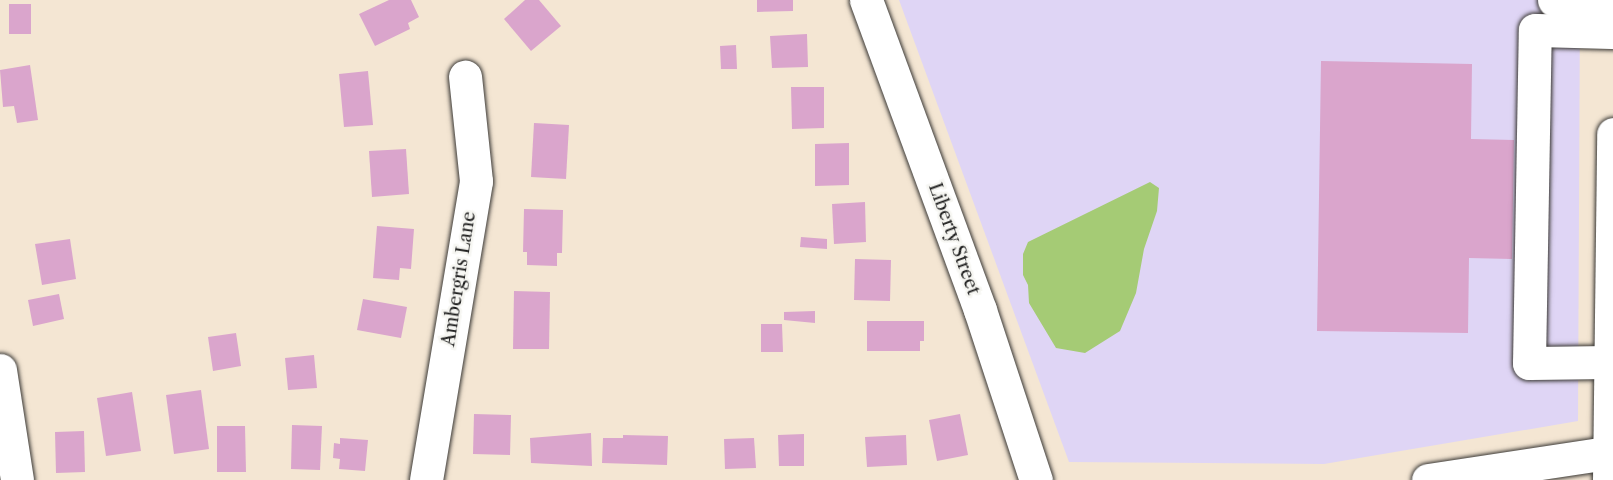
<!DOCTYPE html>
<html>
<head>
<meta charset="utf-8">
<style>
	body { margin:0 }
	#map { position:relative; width:1613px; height:480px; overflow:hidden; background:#f4e6d3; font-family:"Libre Caslon Text",serif }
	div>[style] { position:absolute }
	.built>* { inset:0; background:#dfd5f5 }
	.green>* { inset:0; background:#a5cb75 }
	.building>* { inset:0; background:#daa5cc }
	.roads { filter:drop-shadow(0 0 2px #3c3a37) drop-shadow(0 0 2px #3c3a37) }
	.minor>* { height:33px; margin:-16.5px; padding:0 16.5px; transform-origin:16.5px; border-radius:16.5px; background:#fff }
	.major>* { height:33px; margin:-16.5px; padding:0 16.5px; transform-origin:16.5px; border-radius:16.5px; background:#fff }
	span { translate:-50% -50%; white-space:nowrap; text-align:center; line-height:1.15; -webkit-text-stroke:5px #f6f6f2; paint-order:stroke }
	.street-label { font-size:18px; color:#1c1c1c }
</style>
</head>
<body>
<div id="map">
	<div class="built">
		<i style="clip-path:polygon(899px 0,1580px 0,1578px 421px,1324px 464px,1069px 462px)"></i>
	</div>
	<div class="green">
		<i style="clip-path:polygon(1150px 182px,1159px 188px,1157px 211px,1144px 249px,1136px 293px,1120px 331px,1085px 353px,1056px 348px,1029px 303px,1028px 285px,1023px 275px,1023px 254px,1028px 242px)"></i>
	</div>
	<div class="building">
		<i style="clip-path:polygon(389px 0,411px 0,419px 17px,408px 23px,410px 29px,375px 46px,359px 14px)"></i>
		<i style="clip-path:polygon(525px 0,539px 0,561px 26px,531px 51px,504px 19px)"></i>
		<i style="clip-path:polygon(757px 0,793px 0,793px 11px,757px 12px)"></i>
		<i style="clip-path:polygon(9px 4px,31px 4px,31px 34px,9px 34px)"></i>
		<i style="clip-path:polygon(807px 34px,808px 67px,772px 68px,770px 36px)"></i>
		<i style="clip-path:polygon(736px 45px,737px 69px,721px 69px,720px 46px)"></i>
		<i style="clip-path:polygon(1321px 61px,1472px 64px,1471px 139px,1514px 140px,1512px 259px,1469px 258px,1468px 333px,1317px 331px)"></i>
		<i style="clip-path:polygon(30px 65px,38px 120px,17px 123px,14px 106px,3px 107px,0 70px)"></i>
		<i style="clip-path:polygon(368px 71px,373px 125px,344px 127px,339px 74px)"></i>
		<i style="clip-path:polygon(791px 87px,824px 87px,824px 128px,792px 129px)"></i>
		<i style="clip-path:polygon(534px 123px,569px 125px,566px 179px,531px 177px)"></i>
		<i style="clip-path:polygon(849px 143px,849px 185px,815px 186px,815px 144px)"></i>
		<i style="clip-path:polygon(406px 149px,409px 194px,372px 197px,369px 151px)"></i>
		<i style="clip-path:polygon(865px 202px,866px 242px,834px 244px,832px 204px)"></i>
		<i style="clip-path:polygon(524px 209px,563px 210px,562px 253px,557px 253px,557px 266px,527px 265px,527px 252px,523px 252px)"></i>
		<i style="clip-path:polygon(377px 226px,414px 229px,411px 269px,400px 268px,399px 280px,373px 278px)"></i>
		<i style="clip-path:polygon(801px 237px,827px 239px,827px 249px,800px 247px)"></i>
		<i style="clip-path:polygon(70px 239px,76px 279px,42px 285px,35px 244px)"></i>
		<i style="clip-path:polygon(855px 259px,891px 260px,890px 301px,854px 300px)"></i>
		<i style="clip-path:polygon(514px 291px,550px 292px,549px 349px,513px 349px)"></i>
		<i style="clip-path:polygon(59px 294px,64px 319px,33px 326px,28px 300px)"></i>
		<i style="clip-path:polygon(363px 299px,407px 307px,401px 338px,357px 330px)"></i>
		<i style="clip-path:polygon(815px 311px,815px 323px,784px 320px,784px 312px)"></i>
		<i style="clip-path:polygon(867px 321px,924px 321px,924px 341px,920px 341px,920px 351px,867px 351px)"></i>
		<i style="clip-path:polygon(761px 324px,782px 324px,783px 352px,761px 352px)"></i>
		<i style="clip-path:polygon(236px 333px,241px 366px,213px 371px,208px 337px)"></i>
		<i style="clip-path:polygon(314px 355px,317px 388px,288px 390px,285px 358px)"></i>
		<i style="clip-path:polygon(201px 390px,209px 449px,174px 454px,166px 395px)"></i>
		<i style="clip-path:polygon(132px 392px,141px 451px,106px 456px,97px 398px)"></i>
		<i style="clip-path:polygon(474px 414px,511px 415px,510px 455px,473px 454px)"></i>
		<i style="clip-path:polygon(960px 414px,968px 455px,937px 461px,929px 420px)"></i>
		<i style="clip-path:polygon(292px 425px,322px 426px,320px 470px,291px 469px)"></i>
		<i style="clip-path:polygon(217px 426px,245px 426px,246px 472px,217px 472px)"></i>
		<i style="clip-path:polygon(84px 431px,85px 472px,56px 473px,55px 432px)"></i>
		<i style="clip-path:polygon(591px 433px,592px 466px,531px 463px,530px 438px)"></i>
		<i style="clip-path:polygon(804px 434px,804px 466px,779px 466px,778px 435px)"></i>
		<i style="clip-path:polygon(623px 435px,668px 436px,667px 465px,602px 463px,603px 438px,623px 438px)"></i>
		<i style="clip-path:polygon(906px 435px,907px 465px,867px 467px,865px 437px)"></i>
		<i style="clip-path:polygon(340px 438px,368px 440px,365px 471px,339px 469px,340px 459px,333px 458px,334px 443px,340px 444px)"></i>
		<i style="clip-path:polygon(754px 438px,756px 468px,725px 469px,724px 439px)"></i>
	</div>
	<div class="roads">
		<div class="minor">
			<i style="left:866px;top:0;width:330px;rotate:69.8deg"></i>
			<i style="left:980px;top:310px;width:179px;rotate:71.8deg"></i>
			<i style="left:1554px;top:0;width:59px;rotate:1.9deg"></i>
			<i style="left:1611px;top:362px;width:82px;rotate:179.3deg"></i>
			<i style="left:1529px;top:363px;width:333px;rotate:-89deg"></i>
			<i style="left:1535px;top:30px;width:78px;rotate:1.5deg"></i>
			<i style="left:0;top:370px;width:111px;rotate:81.2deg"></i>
			<i style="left:426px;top:480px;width:303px;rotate:-80.5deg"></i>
			<i style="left:476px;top:181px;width:105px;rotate:-96deg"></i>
			<i style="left:1428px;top:480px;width:187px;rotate:-8.6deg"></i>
		</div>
		<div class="major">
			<i style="left:1609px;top:480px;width:346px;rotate:-89.3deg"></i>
		</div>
	</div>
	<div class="street-label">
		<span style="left:954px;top:239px;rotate:70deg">Liberty Street</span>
		<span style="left:459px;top:279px;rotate:-81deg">Ambergris Lane</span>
	</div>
</div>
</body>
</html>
